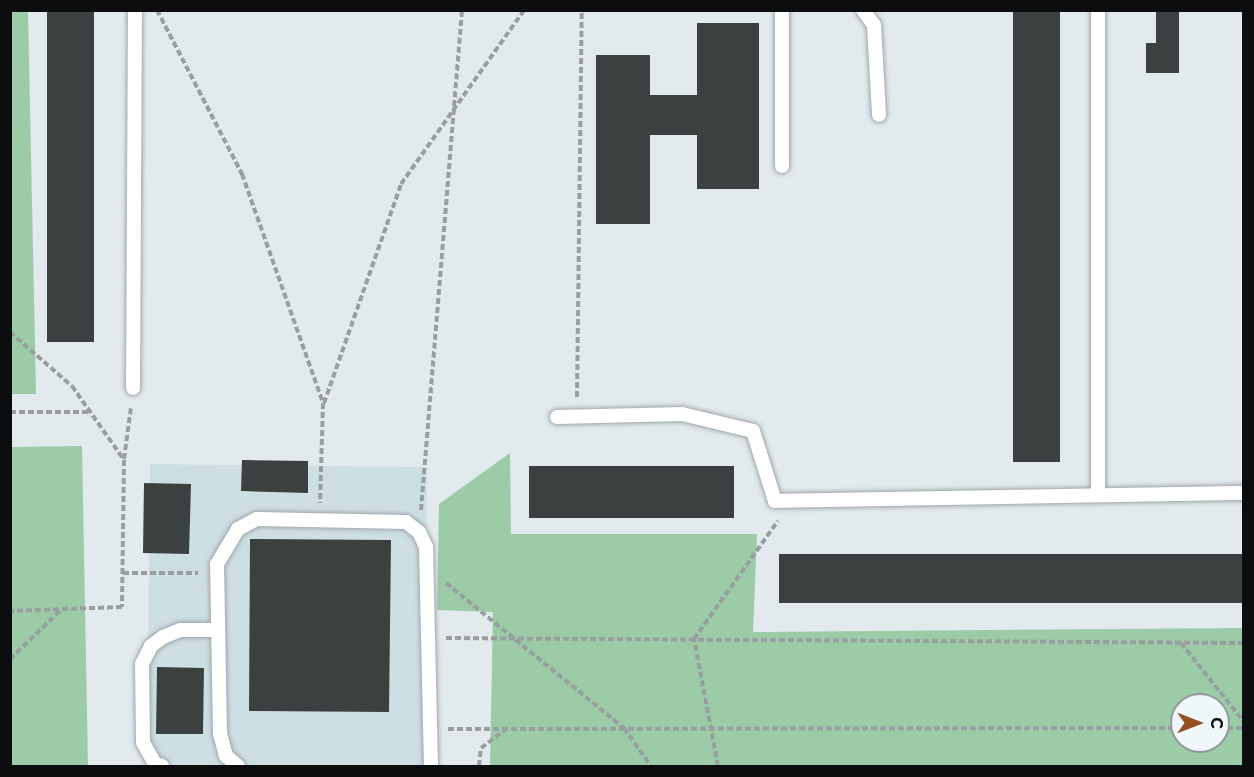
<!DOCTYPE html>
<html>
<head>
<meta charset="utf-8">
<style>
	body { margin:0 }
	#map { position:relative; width:1254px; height:777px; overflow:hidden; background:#e2eaed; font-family:Montserrat,sans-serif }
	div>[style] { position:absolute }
	.built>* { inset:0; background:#cedfe4 }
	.green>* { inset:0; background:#9bcba7 }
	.building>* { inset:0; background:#3a4140 }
	.path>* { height:4px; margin-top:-2px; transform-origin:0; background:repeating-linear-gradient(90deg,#999fa1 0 6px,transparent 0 9px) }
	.roads { filter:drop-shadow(0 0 2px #a0a7aa) drop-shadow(0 0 2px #a0a7aa) }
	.lane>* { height:14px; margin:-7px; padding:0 7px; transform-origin:7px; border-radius:7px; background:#fff }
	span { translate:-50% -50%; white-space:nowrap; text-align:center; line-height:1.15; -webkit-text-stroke:6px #eff7fa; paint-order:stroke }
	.frame { position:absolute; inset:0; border:12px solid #0b0d0e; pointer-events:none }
	.north { position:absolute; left:1170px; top:693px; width:60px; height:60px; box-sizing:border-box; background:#eff7fa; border:2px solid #94999c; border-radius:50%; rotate:90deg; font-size:16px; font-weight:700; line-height:24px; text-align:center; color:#0b0d0e }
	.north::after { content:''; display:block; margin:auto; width:21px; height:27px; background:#945022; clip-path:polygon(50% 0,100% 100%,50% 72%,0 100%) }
</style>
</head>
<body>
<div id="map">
	<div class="built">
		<i style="clip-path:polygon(150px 464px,427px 467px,425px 766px,147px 766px)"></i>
	</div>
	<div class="green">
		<i style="clip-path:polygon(10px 11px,28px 11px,36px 394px,11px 394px)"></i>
		<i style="clip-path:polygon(82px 446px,88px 766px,11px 766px,11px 447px)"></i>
		<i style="clip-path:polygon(evenodd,510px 453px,511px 534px,757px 534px,753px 632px,1243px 628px,1243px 766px,490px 766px,493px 612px,437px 610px,439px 504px,510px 453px,1182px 705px,1218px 705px,1218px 741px,1182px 741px,1182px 705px)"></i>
	</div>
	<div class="building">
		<i style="clip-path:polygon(47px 10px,94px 10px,94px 342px,47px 342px)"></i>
		<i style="clip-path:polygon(1013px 10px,1060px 10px,1060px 462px,1013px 462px)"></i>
		<i style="clip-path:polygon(1156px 10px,1179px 10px,1179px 73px,1146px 73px,1146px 43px,1156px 43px)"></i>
		<i style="clip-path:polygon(697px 23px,759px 23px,759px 189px,697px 189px,697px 135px,650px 135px,650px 224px,596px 224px,596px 55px,650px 55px,650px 95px,697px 95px)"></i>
		<i style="clip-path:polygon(242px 460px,308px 461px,308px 493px,241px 491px)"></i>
		<i style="clip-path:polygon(529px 466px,734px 466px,734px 518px,529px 518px)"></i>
		<i style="clip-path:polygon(144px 483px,191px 484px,189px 554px,143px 553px)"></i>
		<i style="clip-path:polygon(250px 539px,391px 540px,389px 712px,249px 711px)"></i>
		<i style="clip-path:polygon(779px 554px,1244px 554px,1244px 603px,779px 603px)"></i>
		<i style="clip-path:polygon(157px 667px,204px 668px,203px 734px,156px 734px)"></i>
	</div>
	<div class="path">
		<i style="left:157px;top:10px;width:185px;rotate:62.6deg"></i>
		<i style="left:242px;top:174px;width:243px;rotate:70.5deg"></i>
		<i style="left:323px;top:403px;width:100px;rotate:91.7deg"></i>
		<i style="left:10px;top:332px;width:82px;rotate:41.1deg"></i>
		<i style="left:72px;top:386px;width:90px;rotate:54.9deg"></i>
		<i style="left:124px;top:460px;width:147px;rotate:90.8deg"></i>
		<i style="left:122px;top:607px;width:112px;rotate:178deg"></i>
		<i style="left:577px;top:397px;width:387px;rotate:-89.3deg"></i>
		<i style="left:324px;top:403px;width:232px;rotate:-70.6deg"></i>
		<i style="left:401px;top:184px;width:213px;rotate:-54.7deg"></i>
		<i style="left:10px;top:412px;width:80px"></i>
		<i style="left:124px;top:459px;width:52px;rotate:-82.3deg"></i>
		<i style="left:421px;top:510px;width:502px;rotate:-85.31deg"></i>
		<i style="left:123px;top:573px;width:75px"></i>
		<i style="left:446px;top:583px;width:230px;rotate:39.2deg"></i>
		<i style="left:624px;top:728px;width:47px;rotate:54.6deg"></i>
		<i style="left:446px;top:638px;width:798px;rotate:0.36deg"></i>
		<i style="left:1181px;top:643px;width:101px;rotate:51.4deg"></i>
		<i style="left:10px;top:659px;width:72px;rotate:-43.9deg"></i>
		<i style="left:1218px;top:728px;width:26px"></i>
		<i style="left:448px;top:729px;width:734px;rotate:-0.08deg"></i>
		<i style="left:479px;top:766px;width:18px;rotate:-84deg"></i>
		<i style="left:481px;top:748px;width:31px;rotate:-37deg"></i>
		<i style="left:718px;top:766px;width:129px;rotate:-100.7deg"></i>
		<i style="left:694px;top:639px;width:145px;rotate:-54.6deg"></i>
	</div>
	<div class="roads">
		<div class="lane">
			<i style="left:863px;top:10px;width:19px;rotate:54deg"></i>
			<i style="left:874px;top:25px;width:90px;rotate:86.8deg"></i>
			<i style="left:782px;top:166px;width:156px;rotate:-90deg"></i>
			<i style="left:133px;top:388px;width:378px;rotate:-89.7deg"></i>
			<i style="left:557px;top:417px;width:125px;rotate:-1.4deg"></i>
			<i style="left:682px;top:414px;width:73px;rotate:13.5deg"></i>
			<i style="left:753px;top:431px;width:73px;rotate:72.6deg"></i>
			<i style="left:775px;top:501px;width:469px;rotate:-1deg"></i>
			<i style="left:1098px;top:495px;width:485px;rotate:-90deg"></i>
			<i style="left:162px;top:766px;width:7px;rotate:-164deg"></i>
			<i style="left:155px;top:764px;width:25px;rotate:-119deg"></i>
			<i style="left:143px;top:742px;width:78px;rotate:-90.7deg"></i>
			<i style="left:142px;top:664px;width:20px;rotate:-63deg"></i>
			<i style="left:151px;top:646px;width:15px;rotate:-37deg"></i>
			<i style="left:163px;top:637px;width:18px;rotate:-22deg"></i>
			<i style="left:180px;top:630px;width:38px"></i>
			<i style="left:238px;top:766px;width:16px;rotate:-140deg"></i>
			<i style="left:226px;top:756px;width:24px;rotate:-105deg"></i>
			<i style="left:220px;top:733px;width:169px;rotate:-91deg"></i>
			<i style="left:217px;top:564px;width:41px;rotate:-59deg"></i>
			<i style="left:238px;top:529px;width:21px;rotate:-28deg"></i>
			<i style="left:257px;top:519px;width:149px;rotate:1.2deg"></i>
			<i style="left:406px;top:522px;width:16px;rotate:38deg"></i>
			<i style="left:419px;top:532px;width:17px;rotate:65deg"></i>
			<i style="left:426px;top:547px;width:219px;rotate:88.7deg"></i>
		</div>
	</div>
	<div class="frame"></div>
	<div class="north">С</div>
</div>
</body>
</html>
